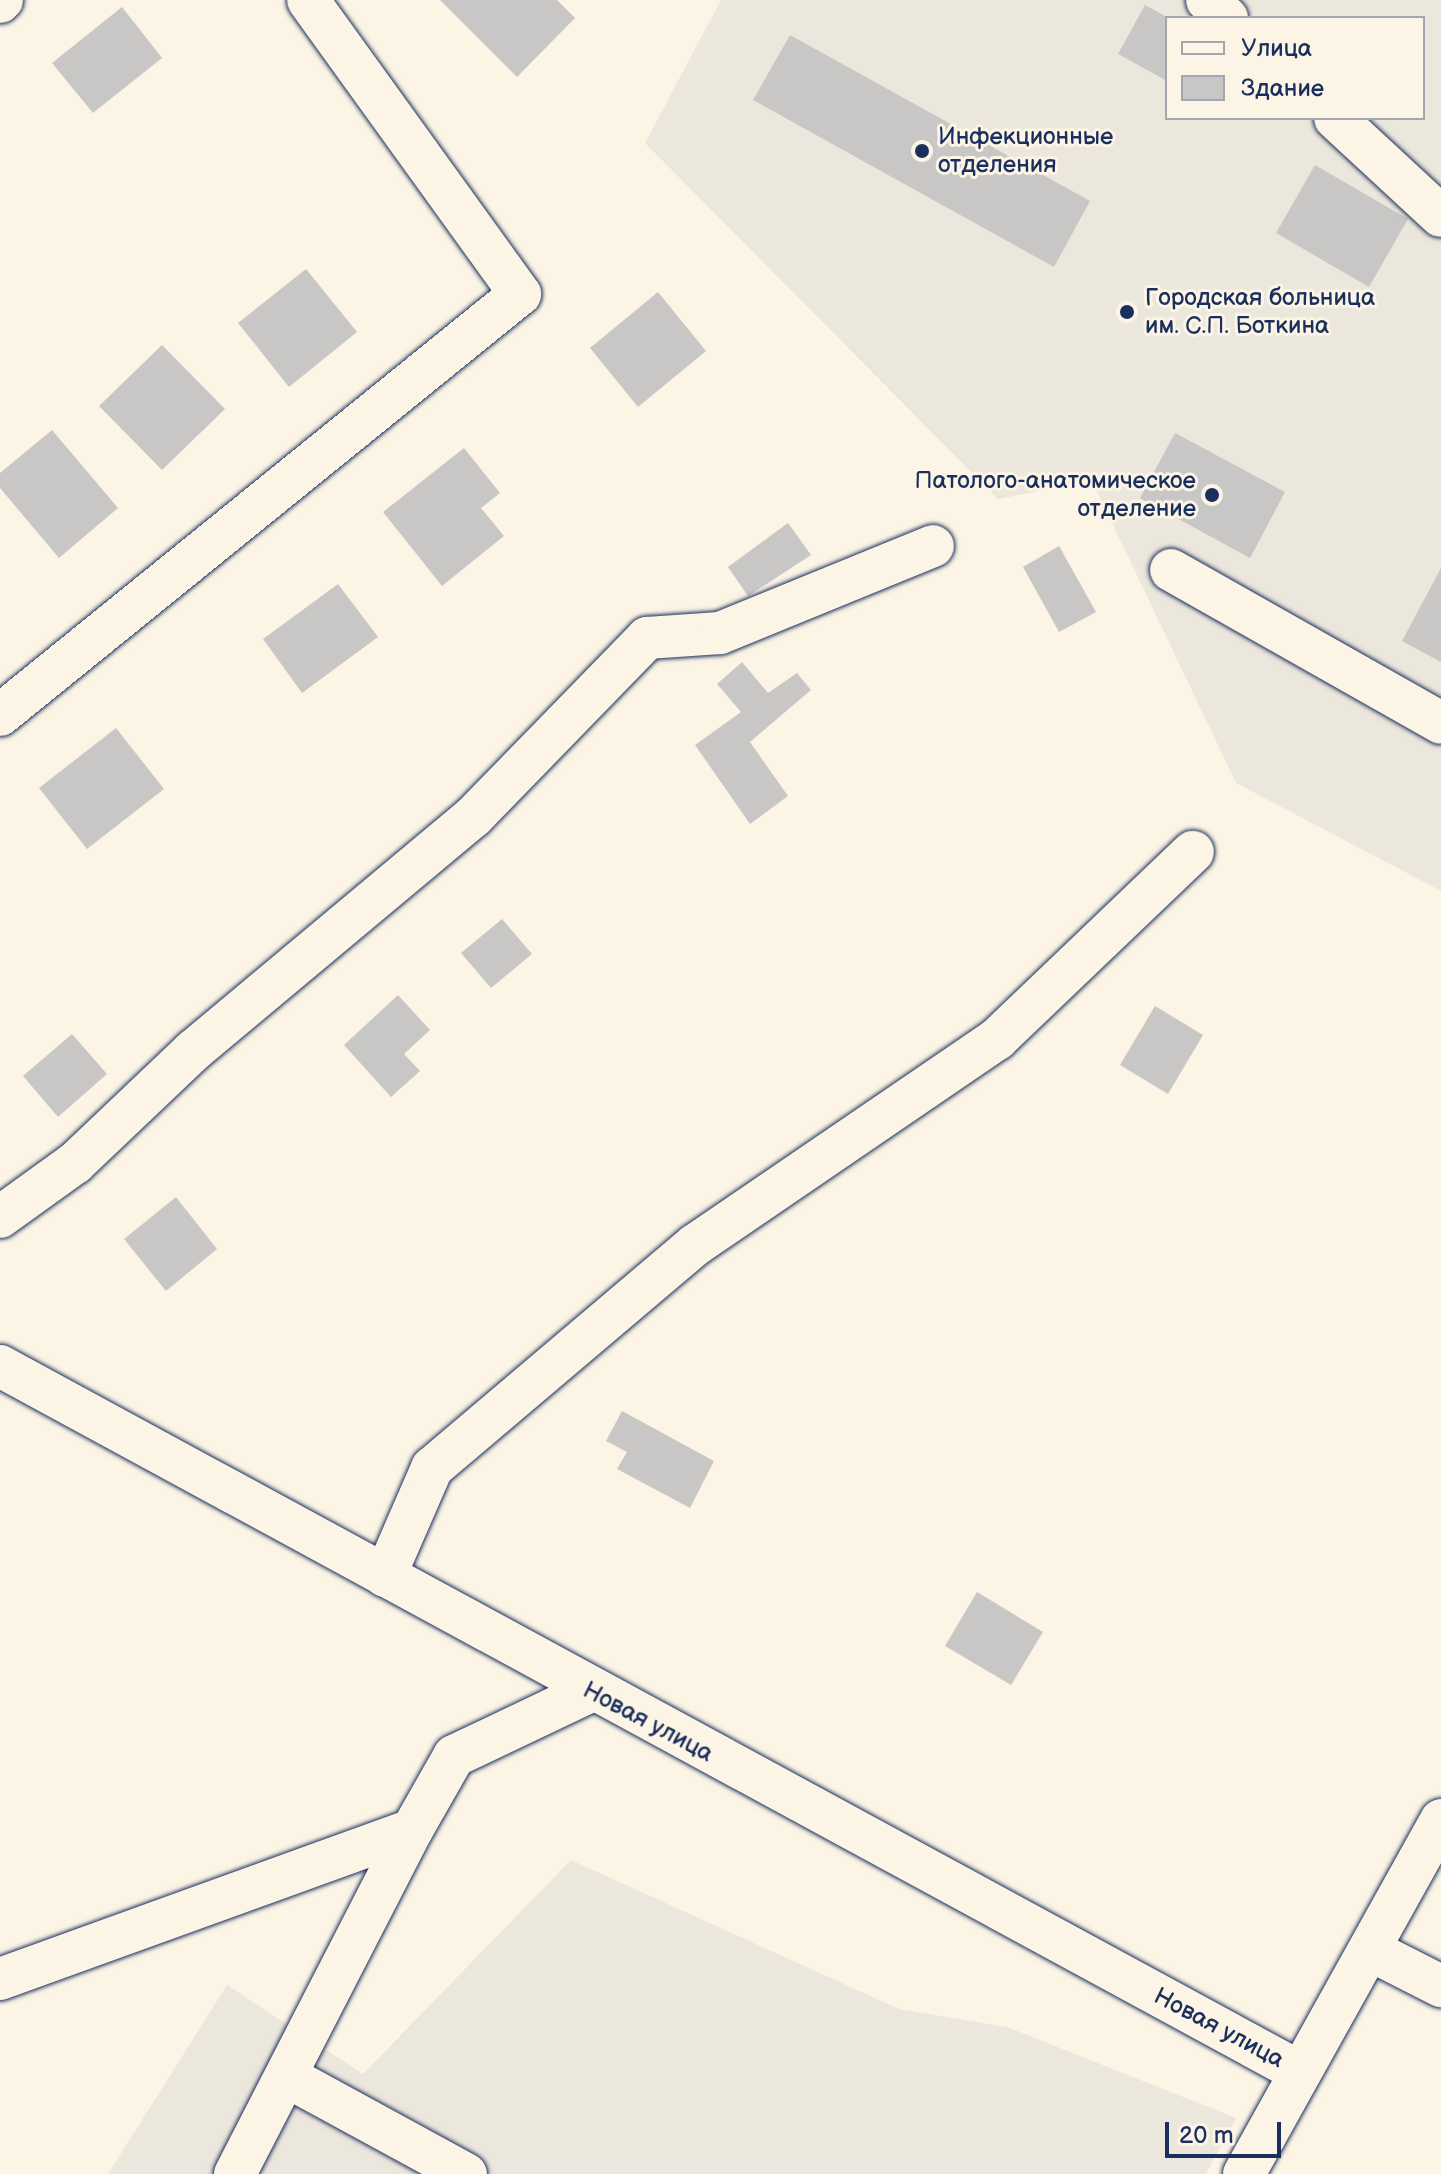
<!DOCTYPE html>
<html>
<head>
<meta charset="utf-8">
<style>
	body { margin:0 }
	#map { position:relative; width:1441px; height:2174px; overflow:hidden; background:#fcf5e5; font-family:"Balsamiq Sans",sans-serif }
	div>[style] { position:absolute }
	.built>* { inset:0; background:#ece7dc }
	.building>* { inset:0; background:#c8c7c6 }
	.roads { filter:drop-shadow(0 0 2px #1b2f5e) drop-shadow(0 0 2px #1b2f5e) }
	.minor>* { height:42px; margin:-21px; padding:0 21px; transform-origin:21px; border-radius:21px; background:#fcf5e5 }
	.dots>* { width:22px; height:22px; translate:-50% -50%; box-sizing:border-box; border:4px solid #fcf5e5; border-radius:50% }
	span { translate:-50% -50%; white-space:nowrap; text-align:center; line-height:1.15; -webkit-text-stroke:6px #fcf5e5; paint-order:stroke }
	.poi-label { font-size:24px; color:#1b2f5e }
	.left { translate:0 -50%; text-align:left }
	.right { translate:-100% -50%; text-align:right }
	.street-label { font-size:24px; color:#1b2f5e }
	.legend { position:absolute; left:1165px; top:16px; width:260px; height:104px; box-sizing:border-box; background:#fcf5e5; border:2px solid #a2a6af; margin:0; padding:10px 14px; list-style:none; font-size:24px; color:#1b2f5e }
	.legend li { display:flex; align-items:center; gap:16px; height:40px }
	.legend b { width:40px; border:2px solid #a2a6af }
	.scale { position:absolute; left:1165px; top:2122px; width:116px; height:36px; box-sizing:border-box; border:4px solid #1b2f5e; border-top:0; padding-left:10px; font-size:24px; line-height:28px; white-space:nowrap; color:#1b2f5e; -webkit-text-stroke:6px #fcf5e5; paint-order:stroke }
</style>
</head>
<body>
<div id="map">
	<div class="built">
		<i style="clip-path:polygon(evenodd,721px 0,1441px 0,1441px 891px,1236px 783px,1092px 481px,998px 499px,645px 143px,721px 0,1167px 18px,1423px 18px,1423px 118px,1167px 118px,1167px 18px)"></i>
		<i style="clip-path:polygon(571px 1860px,899px 2009px,1007px 2027px,1236px 2118px,1206px 2174px,108px 2174px,227px 1985px,363px 2074px)"></i>
	</div>
	<div class="building">
		<i style="clip-path:polygon(440px 0,557px 0,575px 18px,517px 77px)"></i>
		<i style="clip-path:polygon(1145px 5px,1167px 17px,1167px 81px,1118px 54px)"></i>
		<i style="clip-path:polygon(122px 7px,162px 58px,93px 113px,52px 63px)"></i>
		<i style="clip-path:polygon(790px 35px,1090px 201px,1054px 267px,753px 100px)"></i>
		<i style="clip-path:polygon(1315px 165px,1408px 219px,1369px 287px,1276px 233px)"></i>
		<i style="clip-path:polygon(306px 269px,357px 332px,289px 387px,238px 323px)"></i>
		<i style="clip-path:polygon(658px 292px,706px 351px,638px 407px,590px 348px)"></i>
		<i style="clip-path:polygon(162px 345px,225px 409px,162px 470px,99px 406px)"></i>
		<i style="clip-path:polygon(52px 430px,118px 508px,59px 558px,0 488px,0 473px)"></i>
		<i style="clip-path:polygon(1175px 433px,1285px 492px,1250px 558px,1140px 498px)"></i>
		<i style="clip-path:polygon(464px 448px,500px 493px,481px 508px,504px 536px,442px 586px,383px 512px)"></i>
		<i style="clip-path:polygon(788px 523px,811px 555px,748px 596px,728px 567px)"></i>
		<i style="clip-path:polygon(1059px 546px,1096px 612px,1059px 632px,1023px 567px)"></i>
		<i style="clip-path:polygon(1441px 568px,1441px 662px,1402px 641px)"></i>
		<i style="clip-path:polygon(338px 584px,378px 637px,302px 693px,263px 639px)"></i>
		<i style="clip-path:polygon(742px 662px,768px 693px,797px 673px,811px 690px,750px 742px,788px 796px,750px 824px,695px 745px,741px 712px,717px 684px)"></i>
		<i style="clip-path:polygon(116px 728px,164px 789px,87px 849px,39px 788px)"></i>
		<i style="clip-path:polygon(502px 919px,532px 954px,491px 988px,461px 953px)"></i>
		<i style="clip-path:polygon(398px 995px,430px 1030px,404px 1054px,420px 1071px,391px 1097px,344px 1045px)"></i>
		<i style="clip-path:polygon(1155px 1006px,1203px 1035px,1168px 1094px,1120px 1065px)"></i>
		<i style="clip-path:polygon(72px 1034px,107px 1074px,58px 1117px,23px 1076px)"></i>
		<i style="clip-path:polygon(176px 1197px,217px 1249px,166px 1291px,124px 1239px)"></i>
		<i style="clip-path:polygon(622px 1411px,714px 1461px,690px 1508px,617px 1469px,627px 1452px,606px 1441px)"></i>
		<i style="clip-path:polygon(977px 1592px,1043px 1632px,1011px 1685px,945px 1646px)"></i>
	</div>
	<div class="roads">
		<div class="minor">
			<i style="left:1207px;top:0;width:27px;rotate:42deg"></i>
			<i style="left:0;top:2px;width:3px;rotate:-45deg"></i>
			<i style="left:1335px;top:118px;width:144px;rotate:42.8deg"></i>
			<i style="left:1171px;top:570px;width:310px;rotate:29.5deg"></i>
			<i style="left:0;top:715px;width:669px;rotate:-38.99deg"></i>
			<i style="left:520px;top:294px;width:362px;rotate:-125.8deg"></i>
			<i style="left:0;top:1217px;width:92px;rotate:-35.8deg"></i>
			<i style="left:75px;top:1163px;width:163px;rotate:-43.5deg"></i>
			<i style="left:193px;top:1051px;width:365px;rotate:-39.9deg"></i>
			<i style="left:473px;top:817px;width:250px;rotate:-45.8deg"></i>
			<i style="left:647px;top:638px;width:73px;rotate:-3.9deg"></i>
			<i style="left:720px;top:633px;width:230px;rotate:-22.2deg"></i>
			<i style="left:0;top:1366px;width:1479px;rotate:28.51deg"></i>
			<i style="left:385px;top:1576px;width:118px;rotate:-66.5deg"></i>
			<i style="left:432px;top:1468px;width:345px;rotate:-40.3deg"></i>
			<i style="left:695px;top:1245px;width:366px;rotate:-34.3deg"></i>
			<i style="left:997px;top:1039px;width:271px;rotate:-43.7deg"></i>
			<i style="left:1370px;top:1950px;width:80px;rotate:26.9deg"></i>
			<i style="left:0;top:1979px;width:438px;rotate:-19.9deg"></i>
			<i style="left:412px;top:1830px;width:85px;rotate:-60.4deg"></i>
			<i style="left:454px;top:1756px;width:152px;rotate:-25.4deg"></i>
			<i style="left:286px;top:2076px;width:205px;rotate:28.6deg"></i>
			<i style="left:235px;top:2174px;width:387px;rotate:-62.8deg"></i>
			<i style="left:1244px;top:2174px;width:405px;rotate:-60.9deg"></i>
		</div>
	</div>
	<div class="dots">
		<i style="left:922px;top:151px;background:#1b2f5e"></i>
		<i style="left:1127px;top:312px;background:#1b2f5e"></i>
		<i style="left:1212px;top:495px;background:#1b2f5e"></i>
	</div>
	<div class="poi-label">
		<span class="left" style="left:938px;top:151px">Инфекционные<br>отделения</span>
		<span class="left" style="left:1145px;top:312px">Городская больница<br>им. С.П. Боткина</span>
		<span class="right" style="left:1196px;top:495px">Патолого-анатомическое<br>отделение</span>
	</div>
	<div class="street-label">
		<span style="left:648px;top:1722px;rotate:28deg">Новая улица</span>
		<span style="left:1219px;top:2028px;rotate:28deg">Новая улица</span>
	</div>
	<ul class="legend">
	<li><b style="height:10px;background:#fcf5e5"></b>Улица</li>
	<li><b style="height:22px;background:#c8c7c6"></b>Здание</li>
	</ul>
	<div class="scale">20 m</div>
</div>
</body>
</html>
